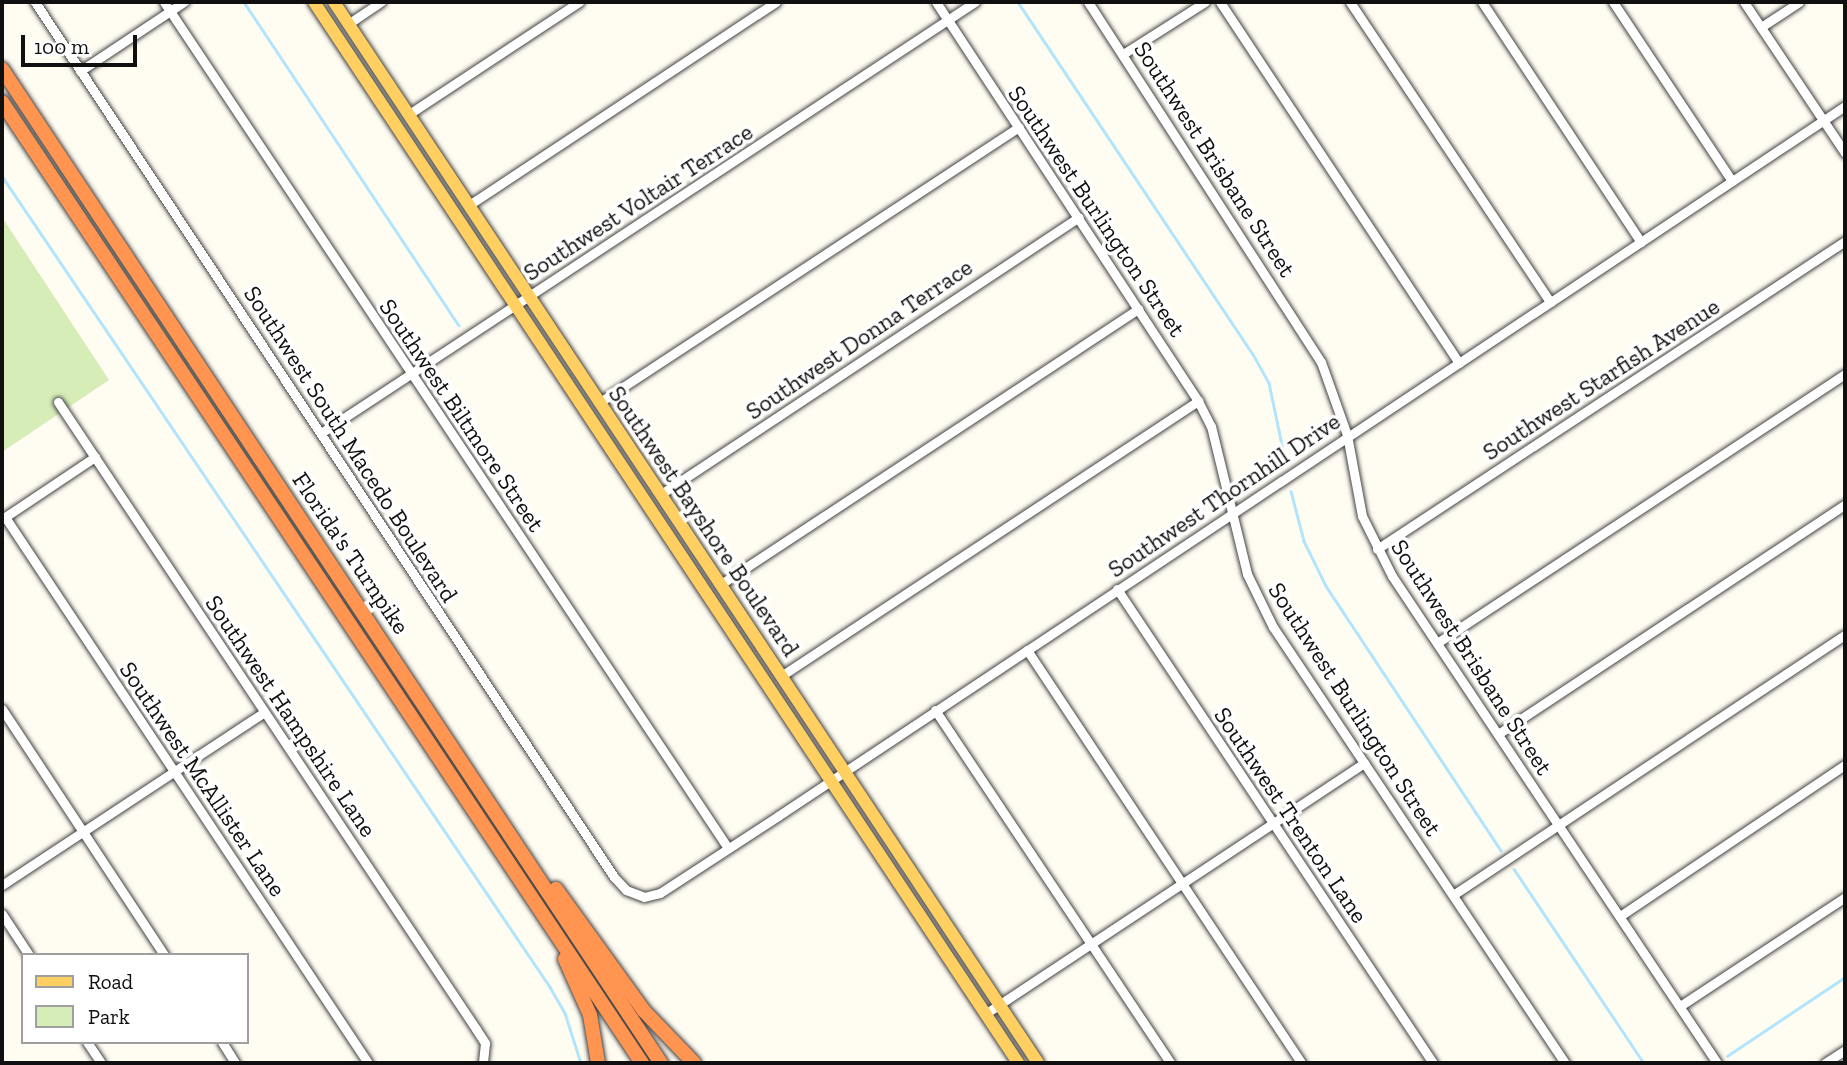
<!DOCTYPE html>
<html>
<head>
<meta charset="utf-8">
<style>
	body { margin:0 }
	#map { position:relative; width:1847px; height:1065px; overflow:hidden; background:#fffcf2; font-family:"Zilla Slab",serif }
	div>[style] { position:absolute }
	.green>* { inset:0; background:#d7edb8 }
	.stream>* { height:2.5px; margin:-1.25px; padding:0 1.25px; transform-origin:1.25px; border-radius:1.25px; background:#b2e5fb }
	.roads { filter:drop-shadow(0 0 2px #434343) drop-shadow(0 0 2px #434343) }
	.minor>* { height:9px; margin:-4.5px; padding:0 4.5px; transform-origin:4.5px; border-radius:4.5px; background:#fff }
	.major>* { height:12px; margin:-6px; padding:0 6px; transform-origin:6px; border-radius:6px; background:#ffcf62 }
	.highway>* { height:14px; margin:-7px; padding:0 7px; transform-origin:7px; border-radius:7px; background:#ff9551 }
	span { translate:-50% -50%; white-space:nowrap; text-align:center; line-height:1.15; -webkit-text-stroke:7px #fff; paint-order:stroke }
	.street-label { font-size:24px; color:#101010 }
	.frame { position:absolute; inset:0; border:4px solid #101010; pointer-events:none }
	.legend { position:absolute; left:21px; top:953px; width:228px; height:91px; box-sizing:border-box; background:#fff; border:2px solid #9f9f9f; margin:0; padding:9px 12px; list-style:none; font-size:21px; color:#101010 }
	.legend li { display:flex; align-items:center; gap:14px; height:35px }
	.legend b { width:35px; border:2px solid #9f9f9f }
	.scale { position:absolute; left:21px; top:35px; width:116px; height:32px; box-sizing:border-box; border:4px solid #101010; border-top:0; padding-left:9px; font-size:21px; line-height:24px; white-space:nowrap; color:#101010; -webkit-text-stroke:5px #fff; paint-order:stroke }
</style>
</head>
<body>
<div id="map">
	<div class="green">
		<i style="clip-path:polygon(2px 217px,109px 380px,2px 452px)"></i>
	</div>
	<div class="stream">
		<i style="left:244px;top:2px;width:388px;rotate:56.4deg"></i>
		<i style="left:1018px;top:2px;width:423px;rotate:56.3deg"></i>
		<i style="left:1253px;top:354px;width:33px;rotate:61deg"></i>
		<i style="left:1269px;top:383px;width:78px;rotate:78.1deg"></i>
		<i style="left:2px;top:176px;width:979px;rotate:55.95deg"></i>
		<i style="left:550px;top:987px;width:30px;rotate:60deg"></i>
		<i style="left:565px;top:1013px;width:52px;rotate:72.3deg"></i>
		<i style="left:1291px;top:491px;width:52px;rotate:75.4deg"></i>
		<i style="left:1304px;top:541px;width:50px;rotate:63.9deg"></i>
		<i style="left:1326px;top:586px;width:317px;rotate:56.5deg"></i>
		<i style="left:1514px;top:869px;width:234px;rotate:56.2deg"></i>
		<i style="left:1727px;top:1056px;width:142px;rotate:-33.8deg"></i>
	</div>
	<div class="roads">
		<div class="minor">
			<i style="left:35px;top:2px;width:1049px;rotate:56.51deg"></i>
			<i style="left:614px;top:877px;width:18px;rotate:47deg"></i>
			<i style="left:626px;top:890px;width:19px;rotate:21deg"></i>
			<i style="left:644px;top:897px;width:16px;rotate:-14deg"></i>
			<i style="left:660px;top:893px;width:141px;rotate:-33.1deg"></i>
			<i style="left:778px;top:816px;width:1282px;rotate:-33.64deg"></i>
			<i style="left:164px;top:2px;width:1017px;rotate:56.31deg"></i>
			<i style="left:936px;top:2px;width:477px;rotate:56.7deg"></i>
			<i style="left:1198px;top:401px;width:28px;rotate:63deg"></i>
			<i style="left:1211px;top:426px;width:152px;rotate:76.3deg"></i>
			<i style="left:1247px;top:574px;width:59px;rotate:63.9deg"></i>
			<i style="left:1273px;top:627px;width:525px;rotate:56.19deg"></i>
			<i style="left:1088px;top:2px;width:429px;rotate:57.1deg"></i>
			<i style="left:1321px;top:362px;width:77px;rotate:70.4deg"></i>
			<i style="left:1347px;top:435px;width:82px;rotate:79.5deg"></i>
			<i style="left:1362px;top:516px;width:67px;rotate:63.4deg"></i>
			<i style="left:1392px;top:576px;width:585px;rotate:56.28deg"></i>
			<i style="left:1220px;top:2px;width:433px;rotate:56.5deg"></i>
			<i style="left:1350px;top:2px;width:361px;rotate:56.3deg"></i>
			<i style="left:1482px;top:2px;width:288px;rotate:56.5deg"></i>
			<i style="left:1613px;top:2px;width:215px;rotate:56.4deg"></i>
			<i style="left:1744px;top:2px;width:182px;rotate:56.2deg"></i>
			<i style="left:348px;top:24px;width:40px;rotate:-34deg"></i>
			<i style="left:1761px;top:27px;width:45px;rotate:-33.3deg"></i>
			<i style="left:1123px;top:54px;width:97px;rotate:-32.4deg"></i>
			<i style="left:80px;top:71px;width:125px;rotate:-33.6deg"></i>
			<i style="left:409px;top:114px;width:204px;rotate:-33.4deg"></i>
			<i style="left:469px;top:205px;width:368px;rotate:-33.5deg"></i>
			<i style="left:58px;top:402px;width:754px;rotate:56.31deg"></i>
			<i style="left:476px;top:1029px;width:17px;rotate:57deg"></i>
			<i style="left:485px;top:1043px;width:20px;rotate:96deg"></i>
			<i style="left:600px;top:402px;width:501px;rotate:-33.28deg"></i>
			<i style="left:321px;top:433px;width:783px;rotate:-33.39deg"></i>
			<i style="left:661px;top:494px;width:501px;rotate:-33.53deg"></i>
			<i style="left:5px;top:517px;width:656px;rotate:56.38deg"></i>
			<i style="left:2px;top:519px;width:112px;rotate:-33.7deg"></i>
			<i style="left:1377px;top:549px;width:560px;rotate:-33.35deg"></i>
			<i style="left:721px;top:584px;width:500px;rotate:-33.4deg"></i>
			<i style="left:1117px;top:589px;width:570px;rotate:56.31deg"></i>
			<i style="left:1437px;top:643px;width:489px;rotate:-33.4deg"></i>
			<i style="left:1027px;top:650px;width:496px;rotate:56.4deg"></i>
			<i style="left:781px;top:676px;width:500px;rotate:-33.4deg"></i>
			<i style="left:2px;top:709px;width:295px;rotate:56.6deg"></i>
			<i style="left:935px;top:710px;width:424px;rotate:56.3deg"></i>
			<i style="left:1498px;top:734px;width:416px;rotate:-33.5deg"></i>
			<i style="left:2px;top:885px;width:314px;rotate:-33.4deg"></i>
			<i style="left:1453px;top:895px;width:470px;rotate:-33.6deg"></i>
			<i style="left:2px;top:914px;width:49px;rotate:56.6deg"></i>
			<i style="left:1620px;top:916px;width:271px;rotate:-33.9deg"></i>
			<i style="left:1680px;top:1006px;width:198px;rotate:-33.4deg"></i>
			<i style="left:985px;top:1014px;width:455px;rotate:-33.5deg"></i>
			<i style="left:87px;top:1042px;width:25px;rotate:56deg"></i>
			<i style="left:222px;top:1042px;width:25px;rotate:58deg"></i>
			<i style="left:1825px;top:1063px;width:24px;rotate:-33deg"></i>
		</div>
		<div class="major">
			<i style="left:314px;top:2px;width:1273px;rotate:56.43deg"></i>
			<i style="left:334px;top:2px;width:1273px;rotate:56.43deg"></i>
		</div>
		<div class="highway">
			<i style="left:2px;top:69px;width:1193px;rotate:56.46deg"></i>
			<i style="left:2px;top:102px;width:1155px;rotate:56.34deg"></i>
			<i style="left:556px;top:889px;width:150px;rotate:54.2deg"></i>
			<i style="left:644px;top:1011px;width:72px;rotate:46.1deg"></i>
			<i style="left:565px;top:959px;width:61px;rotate:65.9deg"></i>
			<i style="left:590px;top:1015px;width:49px;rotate:80.5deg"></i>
		</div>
	</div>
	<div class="street-label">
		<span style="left:1215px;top:159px;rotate:57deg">Southwest Brisbane Street</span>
		<span style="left:638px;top:202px;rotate:-33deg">Southwest Voltair Terrace</span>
		<span style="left:1097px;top:211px;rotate:56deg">Southwest Burlington Street</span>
		<span style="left:859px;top:339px;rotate:-34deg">Southwest Donna Terrace</span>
		<span style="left:1601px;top:379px;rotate:-33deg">Southwest Starfish Avenue</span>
		<span style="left:462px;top:415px;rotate:56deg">Southwest Biltmore Street</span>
		<span style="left:351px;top:444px;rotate:57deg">Southwest South Macedo Boulevard</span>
		<span style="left:1224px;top:495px;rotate:-34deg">Southwest Thornhill Drive</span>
		<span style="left:704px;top:521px;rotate:56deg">Southwest Bayshore Boulevard</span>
		<span style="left:351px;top:553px;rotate:56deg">Florida's Turnpike</span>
		<span style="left:1472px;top:657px;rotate:57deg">Southwest Brisbane Street</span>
		<span style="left:1355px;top:709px;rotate:57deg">Southwest Burlington Street</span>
		<span style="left:291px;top:716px;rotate:56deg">Southwest Hampshire Lane</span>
		<span style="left:203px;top:779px;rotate:56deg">Southwest McAllister Lane</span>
		<span style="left:1291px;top:815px;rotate:56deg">Southwest Trenton Lane</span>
	</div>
	<div class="frame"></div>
	<ul class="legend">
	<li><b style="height:9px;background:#ffcf62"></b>Road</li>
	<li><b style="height:19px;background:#d7edb8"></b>Park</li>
	</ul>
	<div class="scale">100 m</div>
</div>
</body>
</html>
